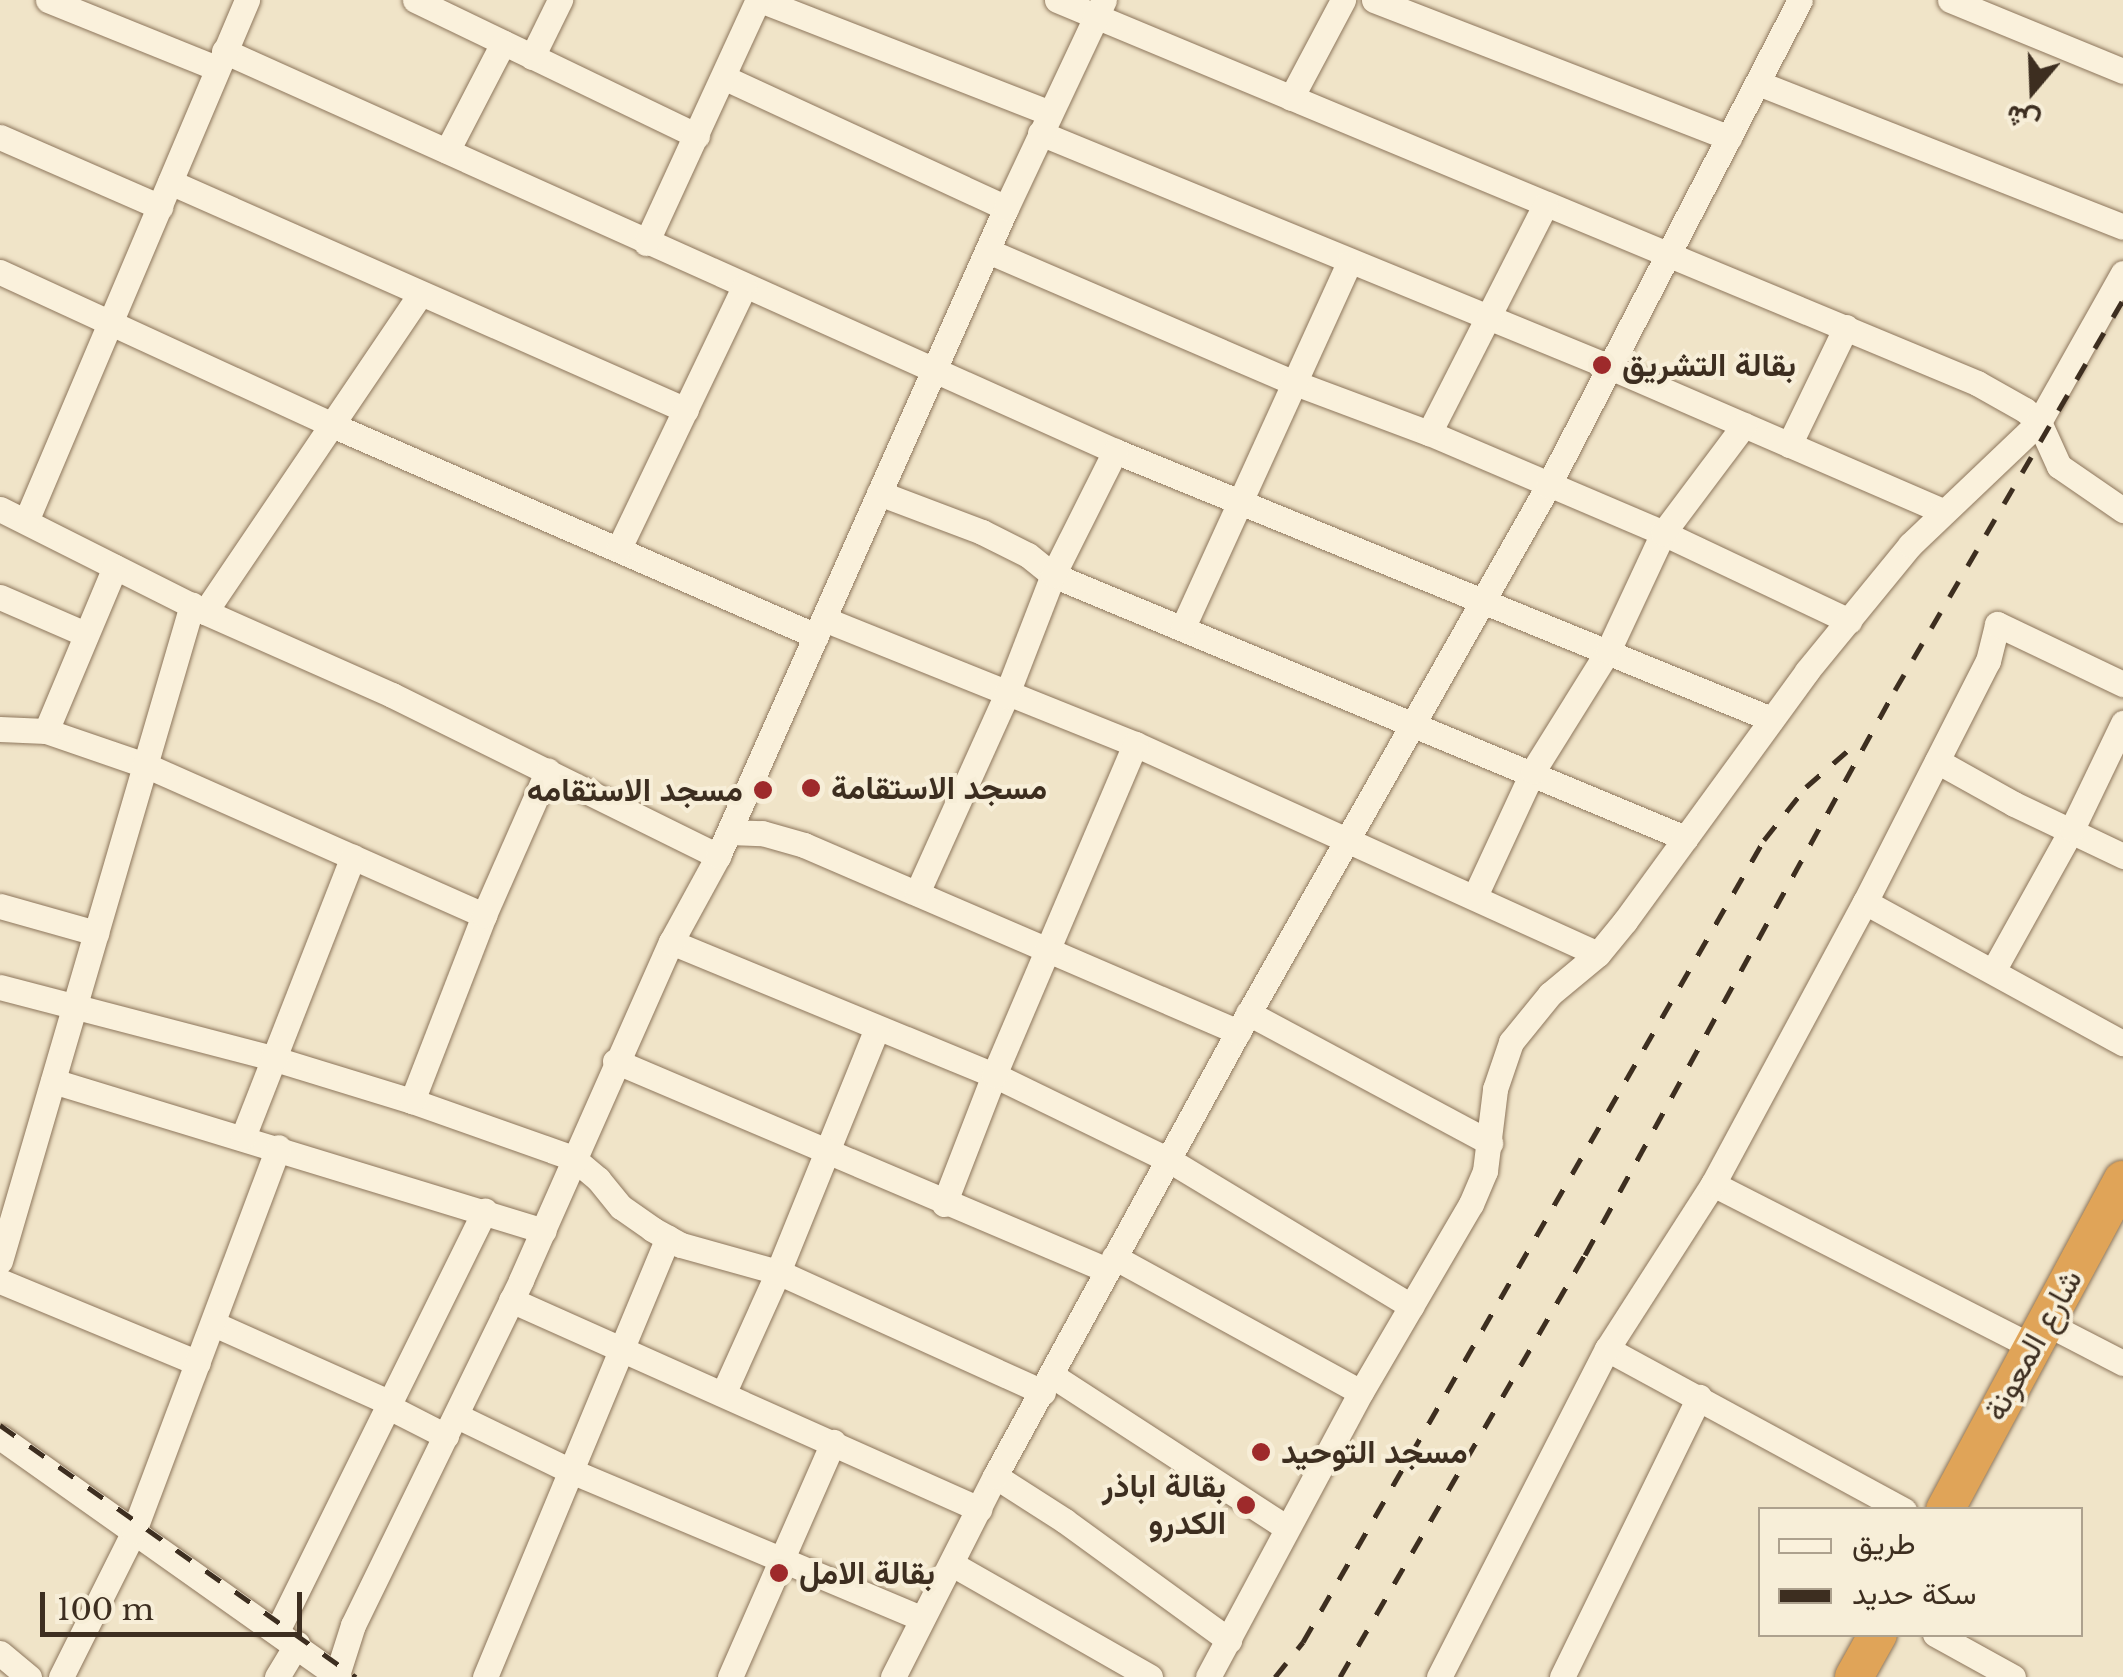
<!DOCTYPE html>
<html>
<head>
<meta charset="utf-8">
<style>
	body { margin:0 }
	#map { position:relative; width:2123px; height:1677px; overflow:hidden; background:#f0e4c8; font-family:"Libre Baskerville",Vazirmatn,serif }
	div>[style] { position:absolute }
	.roads { filter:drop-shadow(0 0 2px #8d765c) drop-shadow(0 0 2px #8d765c) }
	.minor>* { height:25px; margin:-12.5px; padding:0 12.5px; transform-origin:12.5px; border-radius:12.5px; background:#faf1dc }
	.highway>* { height:38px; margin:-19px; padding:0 19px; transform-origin:19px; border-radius:19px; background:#e0a458 }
	.rail>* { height:5px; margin-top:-2.5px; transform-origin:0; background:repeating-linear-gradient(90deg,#3d2e20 0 18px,transparent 0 36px) }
	.dots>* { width:28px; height:28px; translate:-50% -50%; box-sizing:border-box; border:5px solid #f7eed8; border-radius:50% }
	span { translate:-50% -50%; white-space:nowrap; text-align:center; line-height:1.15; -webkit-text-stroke:8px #f7eed8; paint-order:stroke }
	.poi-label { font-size:32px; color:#3d2e20; font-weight:700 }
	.left { translate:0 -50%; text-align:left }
	.right { translate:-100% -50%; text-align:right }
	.street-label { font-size:32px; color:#3d2e20 }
	.legend { position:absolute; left:1758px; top:1507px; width:325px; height:130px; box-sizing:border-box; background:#f7eed8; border:2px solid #ada18e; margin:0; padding:12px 18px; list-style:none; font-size:30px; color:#3d2e20 }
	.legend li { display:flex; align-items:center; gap:20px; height:50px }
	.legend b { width:50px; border:2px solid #ada18e }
	.north { position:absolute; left:1983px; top:40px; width:100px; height:100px; -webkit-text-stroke:8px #f7eed8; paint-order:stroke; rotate:199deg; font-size:28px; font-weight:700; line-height:40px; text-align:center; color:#3d2e20 }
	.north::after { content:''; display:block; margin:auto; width:35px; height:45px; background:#3d2e20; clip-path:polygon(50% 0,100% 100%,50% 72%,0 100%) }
	.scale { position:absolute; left:40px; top:1592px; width:262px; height:45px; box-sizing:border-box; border:5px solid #3d2e20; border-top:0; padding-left:12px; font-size:30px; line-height:35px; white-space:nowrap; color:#3d2e20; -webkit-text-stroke:8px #f7eed8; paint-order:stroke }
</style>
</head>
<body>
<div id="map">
	<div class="roads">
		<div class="minor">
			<i style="left:48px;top:0;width:181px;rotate:22deg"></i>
			<i style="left:415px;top:0;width:313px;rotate:25.7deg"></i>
			<i style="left:760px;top:0;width:311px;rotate:21.3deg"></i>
			<i style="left:1057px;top:0;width:997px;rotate:22.6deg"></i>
			<i style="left:1977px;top:383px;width:55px;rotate:29.4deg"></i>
			<i style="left:2025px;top:410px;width:18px;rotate:41deg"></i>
			<i style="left:2039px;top:422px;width:48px;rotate:65.6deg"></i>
			<i style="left:2059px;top:466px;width:78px;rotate:34.5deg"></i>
			<i style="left:1374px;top:0;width:381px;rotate:21.2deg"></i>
			<i style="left:1950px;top:0;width:187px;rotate:22.3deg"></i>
			<i style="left:224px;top:51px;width:977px;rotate:24.18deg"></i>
			<i style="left:1115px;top:451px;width:709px;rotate:22.22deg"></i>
			<i style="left:532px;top:57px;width:64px;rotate:-63.8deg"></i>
			<i style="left:723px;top:77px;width:312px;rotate:24.8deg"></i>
			<i style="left:1758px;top:83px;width:392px;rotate:21.5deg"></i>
			<i style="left:1291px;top:98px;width:111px;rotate:-62deg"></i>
			<i style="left:1040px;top:133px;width:616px;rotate:22.32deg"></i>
			<i style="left:1610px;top:367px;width:363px;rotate:23.4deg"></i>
			<i style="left:0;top:137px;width:175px;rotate:23.6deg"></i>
			<i style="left:447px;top:151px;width:122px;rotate:-62.6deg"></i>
			<i style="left:170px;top:182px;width:564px;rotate:23.84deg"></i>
			<i style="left:646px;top:243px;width:268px;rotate:-65.3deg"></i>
			<i style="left:988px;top:251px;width:334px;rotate:23.3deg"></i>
			<i style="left:1295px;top:383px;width:143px;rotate:20.5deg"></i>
			<i style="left:1429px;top:433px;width:254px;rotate:23.1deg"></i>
			<i style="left:1663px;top:533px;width:206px;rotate:25.3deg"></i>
			<i style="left:0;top:272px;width:366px;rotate:24.7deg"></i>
			<i style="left:332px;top:425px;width:528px;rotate:23.55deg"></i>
			<i style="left:1429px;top:433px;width:256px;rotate:-63deg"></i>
			<i style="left:1789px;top:445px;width:131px;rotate:-64.2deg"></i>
			<i style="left:879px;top:493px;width:110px;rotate:20.7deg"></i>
			<i style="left:982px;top:532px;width:51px;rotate:26.6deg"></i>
			<i style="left:1028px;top:555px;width:32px;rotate:39deg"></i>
			<i style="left:1053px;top:575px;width:685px;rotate:22.59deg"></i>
			<i style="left:0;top:509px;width:229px;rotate:26.7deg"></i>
			<i style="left:205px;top:612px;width:205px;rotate:23.9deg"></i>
			<i style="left:392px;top:695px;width:364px;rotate:26.3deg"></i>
			<i style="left:26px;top:521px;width:566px;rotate:-67.01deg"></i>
			<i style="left:619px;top:548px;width:289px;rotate:-64.4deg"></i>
			<i style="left:0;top:597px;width:93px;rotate:23.5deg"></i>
			<i style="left:205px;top:612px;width:384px;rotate:-55.9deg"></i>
			<i style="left:824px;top:619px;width:335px;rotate:21.9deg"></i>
			<i style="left:1135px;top:744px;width:508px;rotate:24.4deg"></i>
			<i style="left:1183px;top:627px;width:400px;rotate:-65.5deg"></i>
			<i style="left:0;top:729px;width:46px;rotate:2.5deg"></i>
			<i style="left:46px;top:731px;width:105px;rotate:19deg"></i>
			<i style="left:145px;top:765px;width:371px;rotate:23.9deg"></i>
			<i style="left:46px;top:731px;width:178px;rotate:-67.2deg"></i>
			<i style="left:1937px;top:761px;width:88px;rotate:29.2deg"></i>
			<i style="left:2014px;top:804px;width:121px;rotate:25.5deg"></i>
			<i style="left:729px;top:832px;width:33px;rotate:2deg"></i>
			<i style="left:762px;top:833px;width:44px;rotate:15.9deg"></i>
			<i style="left:804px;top:845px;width:473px;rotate:23.3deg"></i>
			<i style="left:917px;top:893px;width:216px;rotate:-65.7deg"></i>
			<i style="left:1006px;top:696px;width:130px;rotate:-68.8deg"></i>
			<i style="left:1053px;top:575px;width:139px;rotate:-63.4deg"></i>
			<i style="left:1475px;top:896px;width:138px;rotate:-65.1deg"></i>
			<i style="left:1533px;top:771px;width:142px;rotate:-58deg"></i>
			<i style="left:1608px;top:651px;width:130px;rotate:-65deg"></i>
			<i style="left:1663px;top:533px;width:135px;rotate:-53.1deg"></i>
			<i style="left:1865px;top:902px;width:294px;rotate:28.7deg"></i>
			<i style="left:0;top:906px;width:100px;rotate:15.7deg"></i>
			<i style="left:671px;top:942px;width:349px;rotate:22.4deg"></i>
			<i style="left:994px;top:1075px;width:195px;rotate:25.9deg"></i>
			<i style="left:1169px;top:1160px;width:283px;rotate:31.1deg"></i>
			<i style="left:1993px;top:971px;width:162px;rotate:-60.9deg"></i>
			<i style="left:2072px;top:829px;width:118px;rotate:-64.3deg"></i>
			<i style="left:0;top:987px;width:281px;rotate:14.6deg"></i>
			<i style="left:272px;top:1058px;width:146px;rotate:17.1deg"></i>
			<i style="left:412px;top:1101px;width:171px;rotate:19.5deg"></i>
			<i style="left:573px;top:1158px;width:33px;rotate:40deg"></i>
			<i style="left:598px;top:1179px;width:36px;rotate:51deg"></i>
			<i style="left:621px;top:1207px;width:38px;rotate:35deg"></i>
			<i style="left:652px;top:1229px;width:33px;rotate:29deg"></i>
			<i style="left:681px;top:1245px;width:101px;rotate:15.6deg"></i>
			<i style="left:778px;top:1272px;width:263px;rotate:-67.9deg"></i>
			<i style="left:1248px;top:1013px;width:275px;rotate:28.2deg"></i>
			<i style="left:615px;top:1061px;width:535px;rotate:23.02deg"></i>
			<i style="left:53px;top:1081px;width:513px;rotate:16.99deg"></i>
			<i style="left:412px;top:1101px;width:199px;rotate:-68.8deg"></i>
			<i style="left:484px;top:915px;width:158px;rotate:-66.2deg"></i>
			<i style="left:243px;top:1137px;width:301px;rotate:-68.6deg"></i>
			<i style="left:1713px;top:1184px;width:357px;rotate:27deg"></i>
			<i style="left:944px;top:1204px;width:138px;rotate:-68.8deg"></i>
			<i style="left:994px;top:1075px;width:360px;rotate:-66.9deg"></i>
			<i style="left:1114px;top:1257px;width:281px;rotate:28.7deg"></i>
			<i style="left:0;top:1261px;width:684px;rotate:-73.69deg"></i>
			<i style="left:0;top:1281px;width:214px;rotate:22.5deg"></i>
			<i style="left:511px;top:1300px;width:513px;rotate:24.06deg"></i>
			<i style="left:214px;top:1324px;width:194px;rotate:24.1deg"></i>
			<i style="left:2061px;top:1331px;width:70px;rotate:27.3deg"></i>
			<i style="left:1607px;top:1349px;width:338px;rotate:28.5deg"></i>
			<i style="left:1053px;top:1376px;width:279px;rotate:33deg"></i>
			<i style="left:723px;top:1394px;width:134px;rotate:-65.7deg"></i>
			<i style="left:778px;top:1272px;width:291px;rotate:24.4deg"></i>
			<i style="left:389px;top:1407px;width:64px;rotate:27deg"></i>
			<i style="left:457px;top:1416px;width:127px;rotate:25.8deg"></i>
			<i style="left:571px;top:1471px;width:380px;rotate:22.8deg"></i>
			<i style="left:0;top:1437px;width:415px;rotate:35.3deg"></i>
			<i style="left:995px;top:1476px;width:83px;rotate:32.7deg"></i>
			<i style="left:1065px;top:1521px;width:203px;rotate:36deg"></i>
			<i style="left:952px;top:1564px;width:228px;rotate:29.7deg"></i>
			<i style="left:277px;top:1631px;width:469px;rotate:-63.7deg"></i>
			<i style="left:1935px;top:1634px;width:89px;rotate:28.9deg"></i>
			<i style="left:0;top:1653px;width:38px;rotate:40deg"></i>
			<i style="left:337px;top:1675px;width:52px;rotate:-72.3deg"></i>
			<i style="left:353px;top:1625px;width:384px;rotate:-64deg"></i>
			<i style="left:521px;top:1280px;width:370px;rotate:-66.1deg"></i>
			<i style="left:671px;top:942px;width:98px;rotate:-61.3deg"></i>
			<i style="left:718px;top:856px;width:709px;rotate:-66.04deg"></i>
			<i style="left:1006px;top:208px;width:230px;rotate:-64.8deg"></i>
			<i style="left:61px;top:1677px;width:163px;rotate:-63.4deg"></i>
			<i style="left:134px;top:1531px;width:410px;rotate:-69.4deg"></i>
			<i style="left:277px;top:1677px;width:39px;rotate:-59deg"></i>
			<i style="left:485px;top:1677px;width:476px;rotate:-67.4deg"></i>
			<i style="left:730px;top:1677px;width:257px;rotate:-66.3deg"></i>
			<i style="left:893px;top:1677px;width:225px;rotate:-63.1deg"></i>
			<i style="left:995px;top:1476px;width:506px;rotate:-61.31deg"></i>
			<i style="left:1238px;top:1032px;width:628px;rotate:-60.41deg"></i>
			<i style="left:1548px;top:486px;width:547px;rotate:-62.59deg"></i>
			<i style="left:1208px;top:1677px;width:323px;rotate:-61.8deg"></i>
			<i style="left:1361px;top:1392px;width:218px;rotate:-59.7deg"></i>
			<i style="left:1471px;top:1204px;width:36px;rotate:-67deg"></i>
			<i style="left:1485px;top:1171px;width:83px;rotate:-83deg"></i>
			<i style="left:1495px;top:1089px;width:50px;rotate:-71.2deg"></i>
			<i style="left:1511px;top:1042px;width:62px;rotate:-50.9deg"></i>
			<i style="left:1550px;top:994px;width:62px;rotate:-39.8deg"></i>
			<i style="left:1598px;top:954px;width:43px;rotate:-50.7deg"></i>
			<i style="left:1625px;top:921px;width:309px;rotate:-53.9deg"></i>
			<i style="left:1807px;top:671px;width:163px;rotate:-50.7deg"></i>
			<i style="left:1910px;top:545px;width:178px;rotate:-43.6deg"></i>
			<i style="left:2039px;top:422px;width:171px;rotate:-60.6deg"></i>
			<i style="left:1439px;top:1677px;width:369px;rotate:-62.9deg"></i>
			<i style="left:1607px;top:1349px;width:196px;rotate:-57.3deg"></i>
			<i style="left:1713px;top:1184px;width:320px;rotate:-61.7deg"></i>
			<i style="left:1865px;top:902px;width:271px;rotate:-63deg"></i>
			<i style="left:1988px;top:661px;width:38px;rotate:-76deg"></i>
			<i style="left:1997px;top:624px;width:140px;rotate:25.5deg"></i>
			<i style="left:1562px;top:1677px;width:312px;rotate:-63.9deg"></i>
		</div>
		<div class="highway">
			<i style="left:1945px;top:1510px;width:375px;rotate:-61.7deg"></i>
			<i style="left:1854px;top:1677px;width:49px;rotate:-60.8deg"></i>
		</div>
	</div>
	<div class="rail">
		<i style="left:0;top:1425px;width:436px;rotate:35.3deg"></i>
		<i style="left:1275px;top:1677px;width:45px;rotate:-51.3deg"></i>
		<i style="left:1303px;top:1642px;width:925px;rotate:-60.11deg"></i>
		<i style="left:1764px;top:840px;width:68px;rotate:-51.6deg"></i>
		<i style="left:1806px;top:787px;width:61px;rotate:-41deg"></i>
		<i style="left:1340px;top:1677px;width:488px;rotate:-59.9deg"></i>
		<i style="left:1585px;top:1255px;width:644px;rotate:-61.25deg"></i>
		<i style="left:1895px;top:690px;width:452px;rotate:-59.7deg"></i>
	</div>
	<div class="dots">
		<i style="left:1602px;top:365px;background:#9e2a2b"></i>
		<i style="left:811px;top:788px;background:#9e2a2b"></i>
		<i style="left:763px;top:790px;background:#9e2a2b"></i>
		<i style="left:1261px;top:1452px;background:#9e2a2b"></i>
		<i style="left:1246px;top:1505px;background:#9e2a2b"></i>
		<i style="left:779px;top:1573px;background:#9e2a2b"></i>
	</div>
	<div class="poi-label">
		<span class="left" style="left:1622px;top:365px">بقالة التشريق</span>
		<span class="left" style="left:831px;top:788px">مسجد الاستقامة</span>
		<span class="right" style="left:743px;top:790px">مسجد الاستقامه</span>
		<span class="left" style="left:1281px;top:1452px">مسجد التوحيد</span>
		<span class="right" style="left:1226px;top:1505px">بقالة اباذر<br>الكدرو</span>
		<span class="left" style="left:799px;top:1573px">بقالة الامل</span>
	</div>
	<div class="street-label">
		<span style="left:2033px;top:1345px;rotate:-61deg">شارع المعونة</span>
	</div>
	<ul class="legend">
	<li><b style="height:12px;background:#faf1dc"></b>طريق</li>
	<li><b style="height:12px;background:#3d2e20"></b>سكة حديد</li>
	</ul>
	<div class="north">ش</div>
	<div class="scale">100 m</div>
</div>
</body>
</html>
